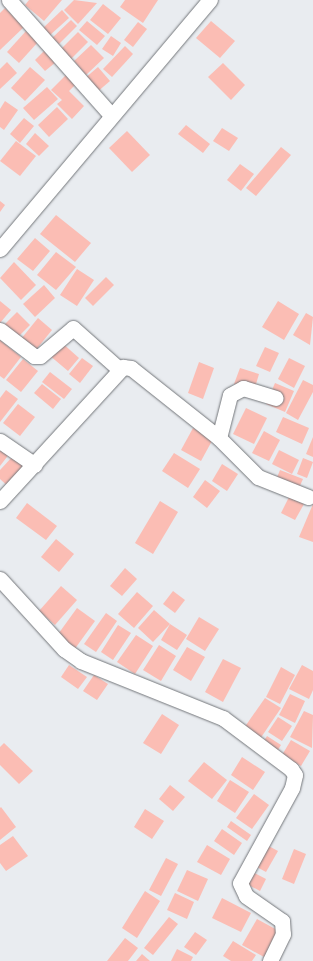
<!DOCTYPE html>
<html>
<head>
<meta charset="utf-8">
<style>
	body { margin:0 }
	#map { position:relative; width:313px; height:961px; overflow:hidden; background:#e9ecf0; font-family:"Crimson Pro",serif }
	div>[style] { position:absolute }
	.building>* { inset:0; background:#fbbdb4 }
	.roads { filter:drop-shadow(0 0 1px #73767a) drop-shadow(0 0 1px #73767a) }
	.minor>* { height:15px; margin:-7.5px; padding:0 7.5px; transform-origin:7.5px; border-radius:7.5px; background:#fff }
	span { translate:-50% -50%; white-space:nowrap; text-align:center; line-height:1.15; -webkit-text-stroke:4px #e9ecf0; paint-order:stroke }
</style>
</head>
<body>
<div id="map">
	<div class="building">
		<i style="clip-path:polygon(29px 0,62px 0,44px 21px,25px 5px)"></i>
		<i style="clip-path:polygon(74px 0,97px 3px,78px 24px,64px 10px)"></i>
		<i style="clip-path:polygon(125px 0,158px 0,143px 23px,120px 7px)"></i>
		<i style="clip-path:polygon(103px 4px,121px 18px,108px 34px,90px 20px)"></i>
		<i style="clip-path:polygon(5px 8px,24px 27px,0 50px,0 13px)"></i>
		<i style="clip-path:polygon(62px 10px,69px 18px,49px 36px,42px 29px)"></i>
		<i style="clip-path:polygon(71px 20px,77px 26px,59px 44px,52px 38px)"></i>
		<i style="clip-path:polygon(87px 21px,105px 36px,97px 45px,79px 30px)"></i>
		<i style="clip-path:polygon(211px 21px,235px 41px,220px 58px,196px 38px)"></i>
		<i style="clip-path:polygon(138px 22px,147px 29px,133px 47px,124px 40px)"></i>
		<i style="clip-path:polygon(26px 31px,38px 42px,19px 63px,7px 52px)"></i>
		<i style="clip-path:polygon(78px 32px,88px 42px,70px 60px,60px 50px)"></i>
		<i style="clip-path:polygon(111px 36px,121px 43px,113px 56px,102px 49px)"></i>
		<i style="clip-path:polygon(91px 45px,104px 58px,86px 75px,74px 61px)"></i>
		<i style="clip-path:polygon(125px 46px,133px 54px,112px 77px,103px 69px)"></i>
		<i style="clip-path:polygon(45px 50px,56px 62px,45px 71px,35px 60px)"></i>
		<i style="clip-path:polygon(7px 62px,17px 73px,0 89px,0 69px)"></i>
		<i style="clip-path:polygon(223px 63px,245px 85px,231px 100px,208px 77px)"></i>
		<i style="clip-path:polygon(30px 67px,45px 80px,25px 101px,11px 88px)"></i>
		<i style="clip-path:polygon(98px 67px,110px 81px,96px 93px,84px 79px)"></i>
		<i style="clip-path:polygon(67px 74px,76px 84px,69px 91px,84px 106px,72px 119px,57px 104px,62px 100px,51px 90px)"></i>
		<i style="clip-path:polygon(47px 87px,58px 99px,34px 120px,23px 108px)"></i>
		<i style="clip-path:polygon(5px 101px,18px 110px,4px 130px,0 127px,0 109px)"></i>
		<i style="clip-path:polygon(57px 107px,68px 119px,49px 137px,38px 125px)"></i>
		<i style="clip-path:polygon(24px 118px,34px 126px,20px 143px,10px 134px)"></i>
		<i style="clip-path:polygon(186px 125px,210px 144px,203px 153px,178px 134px)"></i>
		<i style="clip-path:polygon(222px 128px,238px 138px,229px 151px,213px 141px)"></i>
		<i style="clip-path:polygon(127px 131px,150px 155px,132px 172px,109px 148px)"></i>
		<i style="clip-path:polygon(35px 133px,49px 146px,39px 156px,26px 144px)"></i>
		<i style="clip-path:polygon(16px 141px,36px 156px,20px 176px,0 161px)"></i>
		<i style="clip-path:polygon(281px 147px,291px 155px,256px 196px,246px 188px)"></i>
		<i style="clip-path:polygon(240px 164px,254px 174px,241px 191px,227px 180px)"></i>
		<i style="clip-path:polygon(0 201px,5px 205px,0 212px)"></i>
		<i style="clip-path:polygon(56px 215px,91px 243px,75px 262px,40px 234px)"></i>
		<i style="clip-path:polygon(35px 238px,50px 251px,33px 271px,17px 259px)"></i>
		<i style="clip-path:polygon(56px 252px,76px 267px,56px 290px,37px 275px)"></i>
		<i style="clip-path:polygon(14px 262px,36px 285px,21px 300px,0 278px)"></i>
		<i style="clip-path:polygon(77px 269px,94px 280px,77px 306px,60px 295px)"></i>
		<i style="clip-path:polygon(106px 277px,114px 285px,93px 306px,85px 298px)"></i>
		<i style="clip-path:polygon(44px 285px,55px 298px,35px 317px,23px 304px)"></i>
		<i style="clip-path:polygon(0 301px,11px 310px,0 323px)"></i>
		<i style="clip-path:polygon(278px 301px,299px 314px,284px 340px,262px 327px)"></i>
		<i style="clip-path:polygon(17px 312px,30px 325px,12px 343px,0 329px)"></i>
		<i style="clip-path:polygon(306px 313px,313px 317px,310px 345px,293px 335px)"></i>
		<i style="clip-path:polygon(38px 318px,52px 330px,35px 351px,21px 339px)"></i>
		<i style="clip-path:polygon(0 340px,21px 357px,4px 379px,0 376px)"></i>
		<i style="clip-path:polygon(61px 342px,79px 358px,68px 371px,49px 355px)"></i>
		<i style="clip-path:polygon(265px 347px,279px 353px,270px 372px,256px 366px)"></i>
		<i style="clip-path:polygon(82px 358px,93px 366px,80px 383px,69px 374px)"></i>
		<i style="clip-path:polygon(289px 358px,305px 366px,294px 388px,278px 379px)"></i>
		<i style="clip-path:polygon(23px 359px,38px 371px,21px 392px,6px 380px)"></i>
		<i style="clip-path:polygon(199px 362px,214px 368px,203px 399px,188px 393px)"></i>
		<i style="clip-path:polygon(240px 368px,259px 374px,254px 391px,234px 384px)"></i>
		<i style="clip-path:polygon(50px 372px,72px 389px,64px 399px,42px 382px)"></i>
		<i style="clip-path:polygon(303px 380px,313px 385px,313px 392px,298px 420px,286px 413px)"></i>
		<i style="clip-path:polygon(275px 383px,294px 391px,285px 412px,266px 404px)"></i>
		<i style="clip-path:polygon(42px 384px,61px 399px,53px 409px,34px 393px)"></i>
		<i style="clip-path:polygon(6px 390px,18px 399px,0 422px,0 398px)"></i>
		<i style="clip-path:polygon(18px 404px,35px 417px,20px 436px,3px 423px)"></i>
		<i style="clip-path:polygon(246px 408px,267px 418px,254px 444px,233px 434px)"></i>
		<i style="clip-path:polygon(283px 417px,309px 428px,302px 444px,276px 432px)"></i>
		<i style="clip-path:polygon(193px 428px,213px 439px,201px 461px,181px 450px)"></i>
		<i style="clip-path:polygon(264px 431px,280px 440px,269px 461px,252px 453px)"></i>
		<i style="clip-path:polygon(313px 437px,313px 457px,306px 454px)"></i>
		<i style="clip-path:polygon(0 445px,10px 453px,0 466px)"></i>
		<i style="clip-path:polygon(279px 450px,299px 460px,292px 474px,272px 464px)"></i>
		<i style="clip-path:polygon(174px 453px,200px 469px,188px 488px,162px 471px)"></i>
		<i style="clip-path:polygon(14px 455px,29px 469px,11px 489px,0 479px,0 470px)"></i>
		<i style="clip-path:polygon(303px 458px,313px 462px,307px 478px,297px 474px)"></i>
		<i style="clip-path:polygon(222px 464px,238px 474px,227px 491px,212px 481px)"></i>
		<i style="clip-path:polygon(280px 470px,303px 479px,298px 490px,276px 480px)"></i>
		<i style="clip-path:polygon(205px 480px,220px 491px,207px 508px,193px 497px)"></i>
		<i style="clip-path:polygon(289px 497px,304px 504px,295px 520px,281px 513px)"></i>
		<i style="clip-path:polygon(160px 501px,178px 512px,153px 554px,135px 543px)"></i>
		<i style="clip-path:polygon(27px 503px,57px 526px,46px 540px,16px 518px)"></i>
		<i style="clip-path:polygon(313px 504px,313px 542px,299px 537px)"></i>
		<i style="clip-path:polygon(56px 539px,74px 554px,59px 572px,41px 557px)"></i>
		<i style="clip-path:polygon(125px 568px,137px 579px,122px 596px,110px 586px)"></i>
		<i style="clip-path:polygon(61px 586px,77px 600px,55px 625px,39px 611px)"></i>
		<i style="clip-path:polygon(173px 591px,185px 600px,175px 613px,163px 604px)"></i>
		<i style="clip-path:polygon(137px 592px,153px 606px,134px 628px,118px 614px)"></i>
		<i style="clip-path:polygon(77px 608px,95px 621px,74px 650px,56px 637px)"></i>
		<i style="clip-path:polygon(154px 610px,170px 624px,153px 642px,138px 628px)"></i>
		<i style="clip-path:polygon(106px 613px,117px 621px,96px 652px,84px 644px)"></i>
		<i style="clip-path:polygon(199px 617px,219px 629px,205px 651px,186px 639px)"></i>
		<i style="clip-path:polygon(170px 624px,187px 635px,177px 650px,161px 640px)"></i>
		<i style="clip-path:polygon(118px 625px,131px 633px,113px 660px,101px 652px)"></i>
		<i style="clip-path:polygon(136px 635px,153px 646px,135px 674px,117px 662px)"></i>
		<i style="clip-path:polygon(159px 645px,176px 656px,161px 681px,143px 670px)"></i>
		<i style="clip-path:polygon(187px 647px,205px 657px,191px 681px,173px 670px)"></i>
		<i style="clip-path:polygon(223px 659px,241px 668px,223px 702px,205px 692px)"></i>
		<i style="clip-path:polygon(69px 665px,87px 677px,78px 689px,61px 677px)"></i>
		<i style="clip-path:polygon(302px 665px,313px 671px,313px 690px,309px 699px,289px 689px)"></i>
		<i style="clip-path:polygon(281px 667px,295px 675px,280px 704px,266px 697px)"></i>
		<i style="clip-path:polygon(94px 675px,108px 684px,97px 700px,83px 691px)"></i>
		<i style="clip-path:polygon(290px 694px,305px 701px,295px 723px,279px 715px)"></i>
		<i style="clip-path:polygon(265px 698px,281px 708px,260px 739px,244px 728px)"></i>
		<i style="clip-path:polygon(304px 711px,313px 715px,312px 748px,290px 737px)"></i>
		<i style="clip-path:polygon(162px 714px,179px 725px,161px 754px,143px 743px)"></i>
		<i style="clip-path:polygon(278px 717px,292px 726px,282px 741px,268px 732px)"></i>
		<i style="clip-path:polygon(267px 736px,281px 745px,276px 753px,262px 744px)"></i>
		<i style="clip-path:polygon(291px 740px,310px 751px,301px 766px,282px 755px)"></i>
		<i style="clip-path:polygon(4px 743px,33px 771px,19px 784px,0 765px,0 747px)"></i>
		<i style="clip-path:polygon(242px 757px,265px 772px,253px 790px,231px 775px)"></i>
		<i style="clip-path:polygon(204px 762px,227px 780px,212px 799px,188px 781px)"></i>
		<i style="clip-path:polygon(230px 780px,249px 792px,235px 813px,217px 801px)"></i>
		<i style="clip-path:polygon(170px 785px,185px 797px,173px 811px,159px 799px)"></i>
		<i style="clip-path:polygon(254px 794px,269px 805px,252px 829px,236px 818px)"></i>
		<i style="clip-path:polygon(1px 807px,16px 827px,0 840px,0 808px)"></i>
		<i style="clip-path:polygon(145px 809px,164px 821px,152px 839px,134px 827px)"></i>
		<i style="clip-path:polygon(231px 821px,251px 835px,247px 841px,227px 827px)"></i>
		<i style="clip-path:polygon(222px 829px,242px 843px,234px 855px,214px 841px)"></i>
		<i style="clip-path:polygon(13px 836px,28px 856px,6px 871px,0 863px,0 845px)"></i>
		<i style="clip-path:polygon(263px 843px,278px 851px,266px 872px,251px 864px)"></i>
		<i style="clip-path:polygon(207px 845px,230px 859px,221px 875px,197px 862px)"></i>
		<i style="clip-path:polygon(294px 849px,306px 854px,294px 884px,282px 879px)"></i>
		<i style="clip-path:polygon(166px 858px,178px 864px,161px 896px,149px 890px)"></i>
		<i style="clip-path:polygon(187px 870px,208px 879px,198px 901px,177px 891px)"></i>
		<i style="clip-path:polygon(249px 870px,266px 879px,260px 891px,243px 882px)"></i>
		<i style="clip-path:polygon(145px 891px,160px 901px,137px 938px,122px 928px)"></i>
		<i style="clip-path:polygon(175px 893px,194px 902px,187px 919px,167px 910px)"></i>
		<i style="clip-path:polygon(222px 898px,251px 913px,241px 932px,212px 918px)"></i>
		<i style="clip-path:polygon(169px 917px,178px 924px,153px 955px,144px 948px)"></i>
		<i style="clip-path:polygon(257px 919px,279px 931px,264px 957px,242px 945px)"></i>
		<i style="clip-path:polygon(195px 932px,207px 940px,196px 955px,184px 947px)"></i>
		<i style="clip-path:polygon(125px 938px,138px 948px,128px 961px,107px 961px)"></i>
		<i style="clip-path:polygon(233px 941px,256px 955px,252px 961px,231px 961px,223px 956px)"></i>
		<i style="clip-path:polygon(177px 949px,193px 957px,191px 961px,171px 961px)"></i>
		<i style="clip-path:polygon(142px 954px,150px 961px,136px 961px)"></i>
	</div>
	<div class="roads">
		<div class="minor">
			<i style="left:9px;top:0;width:154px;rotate:48.4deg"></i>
			<i style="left:0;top:249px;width:326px;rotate:-49.9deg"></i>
			<i style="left:0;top:330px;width:43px;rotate:37.4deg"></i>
			<i style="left:34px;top:356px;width:6px"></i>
			<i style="left:40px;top:356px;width:43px;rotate:-40.3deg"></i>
			<i style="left:73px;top:328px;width:62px;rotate:41.7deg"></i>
			<i style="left:219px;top:438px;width:44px;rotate:-75.7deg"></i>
			<i style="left:230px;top:395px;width:15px;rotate:-28deg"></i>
			<i style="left:243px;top:388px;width:34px;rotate:17deg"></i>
			<i style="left:0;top:441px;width:42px;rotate:34.4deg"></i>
			<i style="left:0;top:501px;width:182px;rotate:-47.5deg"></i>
			<i style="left:123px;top:367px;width:8px;rotate:7deg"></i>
			<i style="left:131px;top:368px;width:112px;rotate:38.5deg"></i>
			<i style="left:219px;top:438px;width:55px;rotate:45deg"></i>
			<i style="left:258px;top:477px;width:54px;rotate:21.8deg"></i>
			<i style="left:0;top:579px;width:95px;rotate:47.6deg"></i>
			<i style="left:64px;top:649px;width:21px;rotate:35deg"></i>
			<i style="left:81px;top:661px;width:153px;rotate:21.9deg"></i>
			<i style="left:223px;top:718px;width:85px;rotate:36.9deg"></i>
			<i style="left:291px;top:769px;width:7px;rotate:56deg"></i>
			<i style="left:295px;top:775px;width:13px;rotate:103deg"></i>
			<i style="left:292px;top:788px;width:108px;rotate:118.7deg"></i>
			<i style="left:240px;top:883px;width:14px;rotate:65deg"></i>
			<i style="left:246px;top:896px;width:44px;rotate:34.8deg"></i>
			<i style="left:282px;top:921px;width:13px;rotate:86deg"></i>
			<i style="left:283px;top:934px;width:30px;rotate:116deg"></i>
		</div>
	</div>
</div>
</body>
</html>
